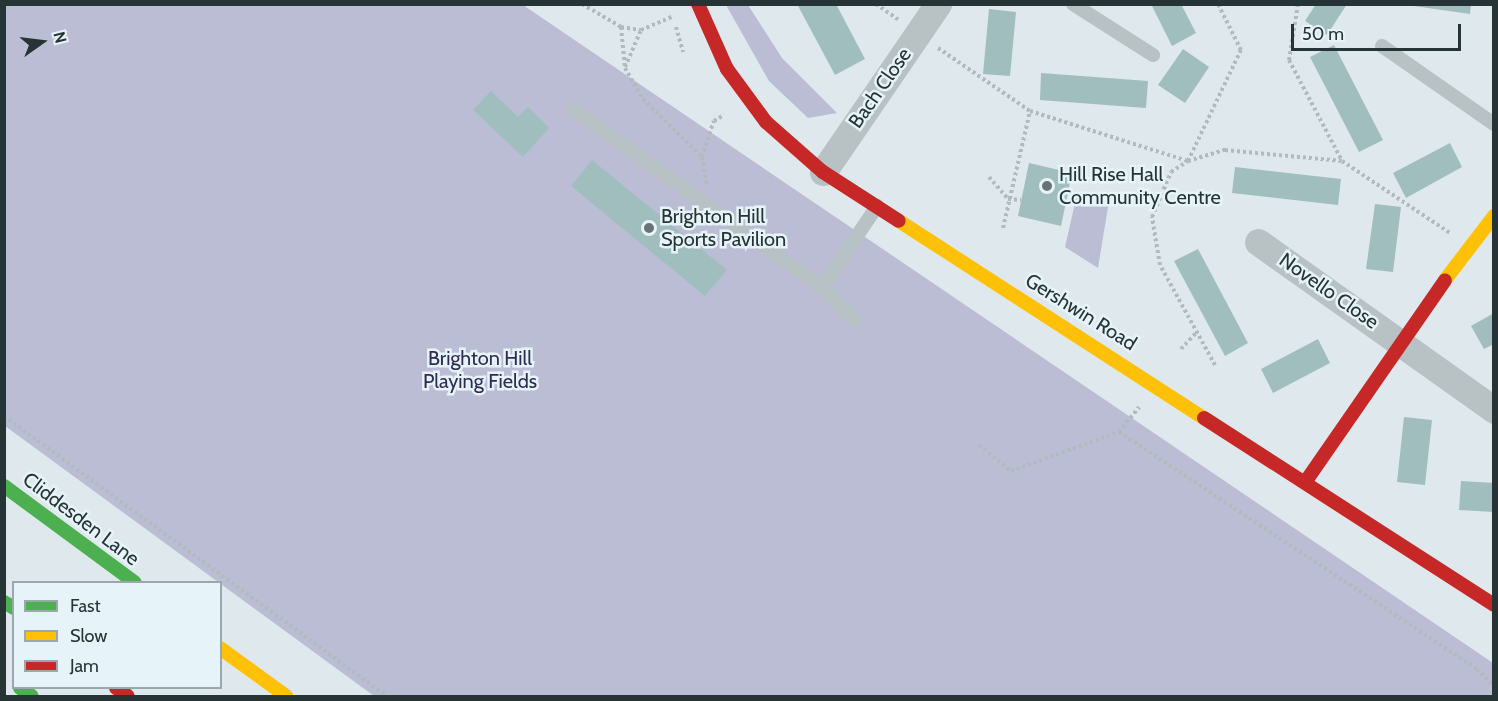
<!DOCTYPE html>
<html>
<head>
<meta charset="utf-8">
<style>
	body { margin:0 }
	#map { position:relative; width:1498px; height:701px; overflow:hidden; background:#dfe8ec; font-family:Cabin,sans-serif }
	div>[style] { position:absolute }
	.green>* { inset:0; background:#bbbdd4 }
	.building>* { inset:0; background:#a1bebf }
	.path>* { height:4px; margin-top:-2px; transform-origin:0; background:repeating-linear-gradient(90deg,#b1bbbd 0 3px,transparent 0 6px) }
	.lane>* { height:14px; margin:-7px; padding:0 7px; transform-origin:7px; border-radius:7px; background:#b8c2c5 }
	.street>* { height:27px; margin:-13.5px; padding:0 13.5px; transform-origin:13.5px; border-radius:13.5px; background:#b8c2c5 }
	.fast>* { height:14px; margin:-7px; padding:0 7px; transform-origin:7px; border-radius:7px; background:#4caf50 }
	.slow>* { height:14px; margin:-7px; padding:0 7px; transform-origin:7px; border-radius:7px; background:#ffc107 }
	.jam>* { height:14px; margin:-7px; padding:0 7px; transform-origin:7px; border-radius:7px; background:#c62828 }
	.dots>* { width:16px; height:16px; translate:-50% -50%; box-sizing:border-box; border:3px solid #e6f3f9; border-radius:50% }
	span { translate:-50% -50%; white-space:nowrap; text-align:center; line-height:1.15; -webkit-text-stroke:5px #e6f3f9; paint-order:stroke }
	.street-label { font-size:20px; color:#273435 }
	.poi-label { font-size:20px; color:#273435 }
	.left { translate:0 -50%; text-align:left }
	.park-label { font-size:20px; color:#302b53 }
	.frame { position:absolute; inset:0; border:6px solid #273435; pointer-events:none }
	.legend { position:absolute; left:12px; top:581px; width:210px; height:108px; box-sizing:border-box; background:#e6f3f9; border:2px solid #9aa7ab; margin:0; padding:8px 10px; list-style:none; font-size:18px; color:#273435 }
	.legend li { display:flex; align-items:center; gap:12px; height:30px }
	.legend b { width:30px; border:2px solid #9aa7ab }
	.north { position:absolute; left:12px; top:12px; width:60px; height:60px; -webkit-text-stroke:4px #e6f3f9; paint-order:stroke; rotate:76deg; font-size:16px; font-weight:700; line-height:24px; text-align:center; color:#273435 }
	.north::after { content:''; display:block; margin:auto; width:21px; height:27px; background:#273435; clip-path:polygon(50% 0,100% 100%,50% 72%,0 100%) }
	.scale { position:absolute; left:1291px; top:24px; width:170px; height:27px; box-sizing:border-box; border:3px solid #273435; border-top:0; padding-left:8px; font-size:18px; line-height:21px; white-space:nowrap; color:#273435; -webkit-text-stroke:4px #e6f3f9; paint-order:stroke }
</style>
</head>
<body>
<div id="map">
	<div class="green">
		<i style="clip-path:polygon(5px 5px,523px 5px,1493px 663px,1493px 696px,374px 696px,5px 426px)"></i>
		<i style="clip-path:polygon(726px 5px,748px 5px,782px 58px,837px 113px,808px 118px,769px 81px)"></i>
		<i style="clip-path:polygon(1077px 194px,1109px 201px,1098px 268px,1065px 247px)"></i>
	</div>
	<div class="building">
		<i style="clip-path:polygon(797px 4px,836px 4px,865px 59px,835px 75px)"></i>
		<i style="clip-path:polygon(1151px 4px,1181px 4px,1196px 33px,1172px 46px)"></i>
		<i style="clip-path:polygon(1316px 4px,1347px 4px,1327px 35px,1305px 21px)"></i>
		<i style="clip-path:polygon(1400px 4px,1471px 4px,1470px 14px)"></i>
		<i style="clip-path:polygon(989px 9px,1016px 12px,1010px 76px,983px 74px)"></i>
		<i style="clip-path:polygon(1334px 45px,1383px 140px,1359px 152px,1310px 57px)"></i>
		<i style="clip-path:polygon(1183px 49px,1209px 67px,1185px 103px,1158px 85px)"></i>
		<i style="clip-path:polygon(1041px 73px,1148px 81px,1146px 108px,1040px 100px)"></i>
		<i style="clip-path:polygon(491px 91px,518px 117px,528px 107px,549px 128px,523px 157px,473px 110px)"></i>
		<i style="clip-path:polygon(1450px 143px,1462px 167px,1406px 198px,1393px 173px)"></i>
		<i style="clip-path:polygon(592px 160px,727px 270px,705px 296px,571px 186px)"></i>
		<i style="clip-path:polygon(1029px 163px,1072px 173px,1061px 226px,1018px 216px)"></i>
		<i style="clip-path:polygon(1235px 167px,1341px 179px,1338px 205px,1232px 193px)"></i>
		<i style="clip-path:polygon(1375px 204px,1401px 207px,1393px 272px,1366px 269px)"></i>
		<i style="clip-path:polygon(1198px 249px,1248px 343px,1225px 356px,1174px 261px)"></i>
		<i style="clip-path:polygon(1494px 313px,1494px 344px,1484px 349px,1471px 326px)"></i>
		<i style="clip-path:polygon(1318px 339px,1330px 363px,1273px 393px,1261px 369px)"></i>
		<i style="clip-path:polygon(1404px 417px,1432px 420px,1425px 485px,1397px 482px)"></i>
		<i style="clip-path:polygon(1461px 481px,1494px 483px,1494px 512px,1459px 510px)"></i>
	</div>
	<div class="path">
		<i style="left:582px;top:4px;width:45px;rotate:30.5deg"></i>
		<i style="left:621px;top:27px;width:20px;rotate:9deg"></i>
		<i style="left:876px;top:4px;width:29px;rotate:35deg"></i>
		<i style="left:1298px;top:4px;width:57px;rotate:99.1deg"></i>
		<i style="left:1289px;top:60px;width:114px;rotate:62.3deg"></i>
		<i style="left:1342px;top:161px;width:130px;rotate:33.7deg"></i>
		<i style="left:621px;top:27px;width:41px;rotate:84.4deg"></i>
		<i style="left:625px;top:68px;width:36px;rotate:60deg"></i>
		<i style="left:643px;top:99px;width:83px;rotate:44.5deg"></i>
		<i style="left:702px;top:157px;width:28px;rotate:80deg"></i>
		<i style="left:676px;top:27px;width:26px;rotate:74deg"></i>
		<i style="left:938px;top:48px;width:112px;rotate:34.4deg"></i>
		<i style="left:1030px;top:111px;width:166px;rotate:17.6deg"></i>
		<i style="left:1188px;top:161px;width:39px;rotate:-17deg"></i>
		<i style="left:1225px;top:150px;width:118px;rotate:5.4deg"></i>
		<i style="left:625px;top:67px;width:40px;rotate:-66.6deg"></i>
		<i style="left:641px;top:30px;width:36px;rotate:-23deg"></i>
		<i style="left:702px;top:157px;width:38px;rotate:-72deg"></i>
		<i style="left:714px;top:121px;width:12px;rotate:-31deg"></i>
		<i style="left:989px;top:177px;width:29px;rotate:49deg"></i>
		<i style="left:1008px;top:199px;width:13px;rotate:4deg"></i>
		<i style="left:1003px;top:228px;width:120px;rotate:-77deg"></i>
		<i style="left:1181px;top:349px;width:21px;rotate:-47deg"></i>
		<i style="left:1215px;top:365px;width:114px;rotate:-118.8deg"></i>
		<i style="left:1160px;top:265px;width:49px;rotate:-99.5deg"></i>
		<i style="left:1152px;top:217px;width:49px;rotate:-67.1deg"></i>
		<i style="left:1171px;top:172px;width:20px;rotate:-33deg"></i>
		<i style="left:1188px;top:161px;width:123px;rotate:-64.5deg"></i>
		<i style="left:1241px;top:50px;width:51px;rotate:-116.6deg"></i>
		<i style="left:4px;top:416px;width:474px;rotate:36.2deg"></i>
		<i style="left:1119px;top:432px;width:429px;rotate:33.5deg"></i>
		<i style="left:1477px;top:669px;width:24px;rotate:45deg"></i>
		<i style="left:979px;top:445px;width:41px;rotate:39.1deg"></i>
		<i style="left:1011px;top:471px;width:115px;rotate:-19.9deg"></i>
		<i style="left:1119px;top:432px;width:32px;rotate:-51deg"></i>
	</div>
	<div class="lane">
		<i style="left:1073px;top:4px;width:95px;rotate:32.5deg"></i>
		<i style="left:1382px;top:46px;width:136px;rotate:34.9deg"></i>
		<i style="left:573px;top:109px;width:307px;rotate:35.7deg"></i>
		<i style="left:822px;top:288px;width:45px;rotate:44.1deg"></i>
		<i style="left:822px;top:288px;width:99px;rotate:-56.1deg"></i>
	</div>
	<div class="street">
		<i style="left:823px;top:172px;width:204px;rotate:-55.6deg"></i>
		<i style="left:1258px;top:242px;width:290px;rotate:35.4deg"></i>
	</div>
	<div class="fast">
		<i style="left:4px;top:486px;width:162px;rotate:36.4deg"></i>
		<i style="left:4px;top:602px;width:12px;rotate:31deg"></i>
		<i style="left:20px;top:688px;width:14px;rotate:34deg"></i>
	</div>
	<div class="slow">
		<i style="left:899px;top:221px;width:363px;rotate:32.9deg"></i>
		<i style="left:1445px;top:280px;width:81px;rotate:-52.6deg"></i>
		<i style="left:220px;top:648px;width:82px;rotate:36deg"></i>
	</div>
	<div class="jam">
		<i style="left:698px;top:4px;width:71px;rotate:66deg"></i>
		<i style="left:727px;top:69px;width:66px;rotate:53.7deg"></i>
		<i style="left:766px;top:122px;width:76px;rotate:41.3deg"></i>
		<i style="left:823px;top:172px;width:90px;rotate:32.8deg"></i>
		<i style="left:1204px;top:418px;width:345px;rotate:32.8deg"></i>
		<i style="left:1306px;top:481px;width:244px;rotate:-55.3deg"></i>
		<i style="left:116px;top:688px;width:14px;rotate:34deg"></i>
	</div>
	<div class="dots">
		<i style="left:1047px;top:186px;background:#677375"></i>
		<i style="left:649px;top:228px;background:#677375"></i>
	</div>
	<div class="street-label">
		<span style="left:880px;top:88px;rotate:-55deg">Bach Close</span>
		<span style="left:1329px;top:291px;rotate:35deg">Novello Close</span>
		<span style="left:1081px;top:312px;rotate:32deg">Gershwin Road</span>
		<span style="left:81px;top:519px;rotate:37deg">Cliddesden Lane</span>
	</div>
	<div class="poi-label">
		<span class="left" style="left:1059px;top:186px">Hill Rise Hall<br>Community Centre</span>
		<span class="left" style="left:661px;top:228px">Brighton Hill<br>Sports Pavilion</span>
	</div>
	<div class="park-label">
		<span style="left:480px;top:370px">Brighton Hill<br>Playing Fields</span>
	</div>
	<div class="frame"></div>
	<ul class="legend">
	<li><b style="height:8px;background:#4caf50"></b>Fast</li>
	<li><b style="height:8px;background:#ffc107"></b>Slow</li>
	<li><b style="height:8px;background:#c62828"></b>Jam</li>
	</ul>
	<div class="north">N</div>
	<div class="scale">50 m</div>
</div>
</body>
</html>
